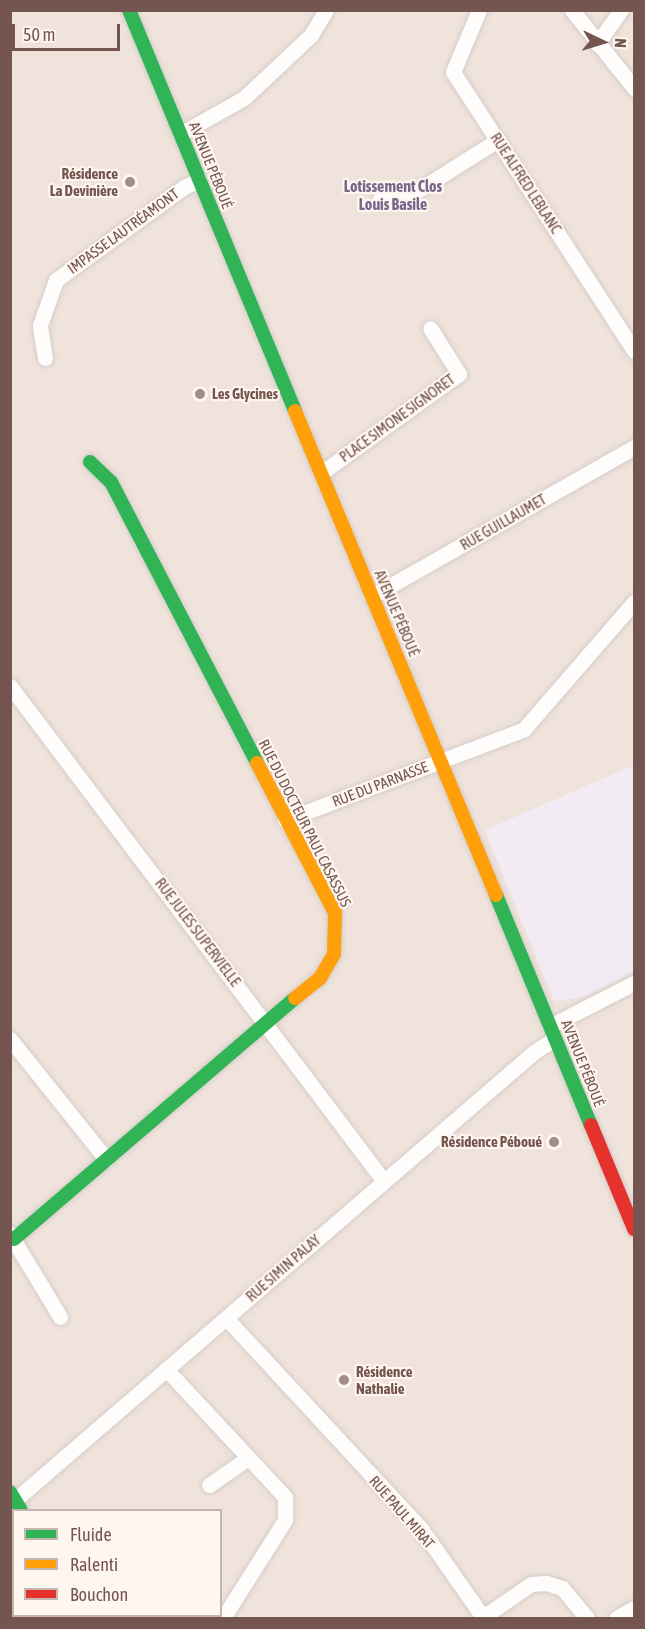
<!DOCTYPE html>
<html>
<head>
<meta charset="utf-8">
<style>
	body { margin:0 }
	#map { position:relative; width:645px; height:1629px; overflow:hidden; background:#f7f2ed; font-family:"Asap Condensed",sans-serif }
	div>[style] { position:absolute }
	.residential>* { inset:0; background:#efe3db }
	.commercial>* { inset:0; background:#f6e6e2 }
	.education>* { inset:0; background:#f2ebf3 }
	.roads { filter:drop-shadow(0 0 2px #d6cdca) drop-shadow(0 0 2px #d6cdca) }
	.street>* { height:15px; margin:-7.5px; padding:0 7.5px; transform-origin:7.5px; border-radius:7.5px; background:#fefdfc }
	.fast>* { height:14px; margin:-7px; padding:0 7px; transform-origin:7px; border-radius:7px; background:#30b455 }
	.slow>* { height:14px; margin:-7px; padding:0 7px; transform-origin:7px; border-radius:7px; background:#ff9f0a }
	.jam>* { height:14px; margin:-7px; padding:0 7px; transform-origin:7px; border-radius:7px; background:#e5322d }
	.dots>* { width:16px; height:16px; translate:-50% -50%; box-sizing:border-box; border:3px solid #fef6ef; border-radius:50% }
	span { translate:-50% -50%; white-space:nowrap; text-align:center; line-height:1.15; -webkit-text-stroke:4.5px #fef6ef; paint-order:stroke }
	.street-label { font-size:15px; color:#74554f }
	.poi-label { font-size:15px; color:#74554f; font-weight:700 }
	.right { translate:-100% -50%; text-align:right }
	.left { translate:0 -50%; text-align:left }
	.neighbourhood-label { font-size:16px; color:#7a668f; font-weight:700 }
	.frame { position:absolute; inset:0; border:12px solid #74554f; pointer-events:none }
	.legend { position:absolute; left:12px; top:1509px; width:210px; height:108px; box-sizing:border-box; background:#fef6ef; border:2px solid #c7b6af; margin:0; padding:8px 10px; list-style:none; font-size:18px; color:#74554f }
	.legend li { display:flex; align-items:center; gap:12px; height:30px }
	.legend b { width:30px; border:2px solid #c7b6af }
	.north { position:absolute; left:573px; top:12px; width:60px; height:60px; -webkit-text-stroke:4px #fef6ef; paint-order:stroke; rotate:94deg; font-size:16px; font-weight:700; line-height:24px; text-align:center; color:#74554f }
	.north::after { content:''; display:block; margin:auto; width:21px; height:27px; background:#74554f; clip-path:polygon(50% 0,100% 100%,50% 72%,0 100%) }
	.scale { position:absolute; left:12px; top:24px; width:108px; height:27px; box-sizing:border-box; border:3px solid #74554f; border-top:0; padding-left:8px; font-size:18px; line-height:21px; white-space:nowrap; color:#74554f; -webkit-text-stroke:4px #fef6ef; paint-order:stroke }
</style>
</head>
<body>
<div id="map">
	<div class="residential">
		<i style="clip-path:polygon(10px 11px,634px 11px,634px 1618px,84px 1618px,82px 1616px,220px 1616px,220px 1510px,21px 1510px,11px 1492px)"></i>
	</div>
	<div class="commercial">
		<i style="clip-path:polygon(10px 1492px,14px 1510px,14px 1616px,82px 1616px,84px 1618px,11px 1618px)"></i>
	</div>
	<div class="education">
		<i style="clip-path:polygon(634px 765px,634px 971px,583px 997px,554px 1001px,485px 830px)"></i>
	</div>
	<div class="roads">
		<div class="street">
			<i style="left:479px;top:10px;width:67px;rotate:112.8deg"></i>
			<i style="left:453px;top:72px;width:333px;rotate:57deg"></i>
			<i style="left:572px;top:10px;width:100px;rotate:51.5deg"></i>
			<i style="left:597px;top:44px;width:42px;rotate:-54.8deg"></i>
			<i style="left:180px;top:134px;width:73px;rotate:-29.4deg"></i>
			<i style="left:244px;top:98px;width:92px;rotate:-43.2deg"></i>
			<i style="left:311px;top:35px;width:29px;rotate:-59deg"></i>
			<i style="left:380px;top:199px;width:21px;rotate:5deg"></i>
			<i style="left:401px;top:201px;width:115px;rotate:-32.2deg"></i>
			<i style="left:45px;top:358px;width:33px;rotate:-99deg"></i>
			<i style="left:40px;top:325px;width:48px;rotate:-70.4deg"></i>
			<i style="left:56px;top:280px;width:158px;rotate:-36deg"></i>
			<i style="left:184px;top:187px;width:17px;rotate:-25deg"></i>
			<i style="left:321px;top:473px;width:170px;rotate:-35.7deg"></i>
			<i style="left:459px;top:374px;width:54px;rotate:-122.2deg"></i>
			<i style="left:372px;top:596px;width:301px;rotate:-29.6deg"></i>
			<i style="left:10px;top:686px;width:619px;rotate:52.94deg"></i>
			<i style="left:285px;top:820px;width:256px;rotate:-20.8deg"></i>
			<i style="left:524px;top:729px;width:168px;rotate:-49.1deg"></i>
			<i style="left:550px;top:1026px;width:94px;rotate:-27.1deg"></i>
			<i style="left:10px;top:1039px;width:154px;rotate:51.3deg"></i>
			<i style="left:10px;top:1234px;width:97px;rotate:58.9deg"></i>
			<i style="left:226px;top:1318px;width:289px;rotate:47.2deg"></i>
			<i style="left:422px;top:1530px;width:106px;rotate:55deg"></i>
			<i style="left:483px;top:1617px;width:58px;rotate:-34.5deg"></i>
			<i style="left:531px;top:1584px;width:15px;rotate:-4deg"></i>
			<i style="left:546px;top:1583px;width:17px;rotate:17deg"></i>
			<i style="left:562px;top:1588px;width:39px;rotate:50deg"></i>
			<i style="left:166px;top:1369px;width:175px;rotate:47.1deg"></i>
			<i style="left:285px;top:1497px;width:23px;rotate:90deg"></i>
			<i style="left:285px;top:1520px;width:116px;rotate:122.3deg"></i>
			<i style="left:209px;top:1485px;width:47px;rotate:-34.7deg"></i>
			<i style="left:15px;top:1500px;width:686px;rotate:-40.8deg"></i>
			<i style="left:534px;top:1052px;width:24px;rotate:-33deg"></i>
			<i style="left:616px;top:1618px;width:21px;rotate:-29deg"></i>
		</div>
		<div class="fast">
			<i style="left:129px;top:10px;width:434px;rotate:67.5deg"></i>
			<i style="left:90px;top:462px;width:29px;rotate:44deg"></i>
			<i style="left:111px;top:482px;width:317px;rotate:62.5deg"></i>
			<i style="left:496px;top:895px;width:249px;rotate:67.6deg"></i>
			<i style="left:14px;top:1239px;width:370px;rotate:-40.6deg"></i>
			<i style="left:10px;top:1492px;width:21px;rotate:59deg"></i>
		</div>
		<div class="slow">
			<i style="left:295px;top:411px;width:524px;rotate:67.45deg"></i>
			<i style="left:257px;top:763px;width:169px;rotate:62.5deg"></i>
			<i style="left:335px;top:913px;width:41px;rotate:91.4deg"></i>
			<i style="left:334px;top:954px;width:28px;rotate:120deg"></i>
			<i style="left:320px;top:978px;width:32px;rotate:141deg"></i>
		</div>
		<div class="jam">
			<i style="left:591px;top:1125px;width:113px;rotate:67.5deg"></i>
			<i style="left:82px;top:1616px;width:3px;rotate:45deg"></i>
		</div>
	</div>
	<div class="dots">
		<i style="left:130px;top:182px;background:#a28c86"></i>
		<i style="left:200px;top:394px;background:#a28c86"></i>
		<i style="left:554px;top:1142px;background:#a28c86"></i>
		<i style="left:344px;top:1380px;background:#a28c86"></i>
	</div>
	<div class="street-label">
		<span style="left:211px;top:165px;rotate:68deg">AVENUE PÉBOUÉ</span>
		<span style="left:526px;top:183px;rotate:57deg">RUE ALFRED LEBLANC</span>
		<span style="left:123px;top:231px;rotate:-36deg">IMPASSE LAUTRÉAMONT</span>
		<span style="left:397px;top:418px;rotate:-36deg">PLACE SIMONE SIGNORET</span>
		<span style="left:503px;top:522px;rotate:-30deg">RUE GUILLAUMET</span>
		<span style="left:397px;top:613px;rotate:67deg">AVENUE PÉBOUÉ</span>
		<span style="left:380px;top:784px;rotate:-21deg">RUE DU PARNASSE</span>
		<span style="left:305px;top:823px;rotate:63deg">RUE DU DOCTEUR PAUL CASASSUS</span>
		<span style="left:198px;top:932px;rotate:53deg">RUE JULES SUPERVIELLE</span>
		<span style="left:583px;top:1063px;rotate:68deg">AVENUE PÉBOUÉ</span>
		<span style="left:283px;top:1268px;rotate:-41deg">RUE SIMIN PALAY</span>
		<span style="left:402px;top:1512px;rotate:49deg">RUE PAUL MIRAT</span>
	</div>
	<div class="poi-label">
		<span class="right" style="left:118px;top:182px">Résidence<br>La Devinière</span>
		<span class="left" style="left:212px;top:394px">Les Glycines</span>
		<span class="right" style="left:542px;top:1142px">Résidence Péboué</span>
		<span class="left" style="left:356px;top:1380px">Résidence<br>Nathalie</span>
	</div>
	<div class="neighbourhood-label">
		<span style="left:393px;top:195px">Lotissement Clos<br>Louis Basile</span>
	</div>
	<div class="frame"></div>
	<ul class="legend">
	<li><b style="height:8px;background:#30b455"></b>Fluide</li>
	<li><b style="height:8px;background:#ff9f0a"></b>Ralenti</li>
	<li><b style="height:8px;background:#e5322d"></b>Bouchon</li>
	</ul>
	<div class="north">N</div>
	<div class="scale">50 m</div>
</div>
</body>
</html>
